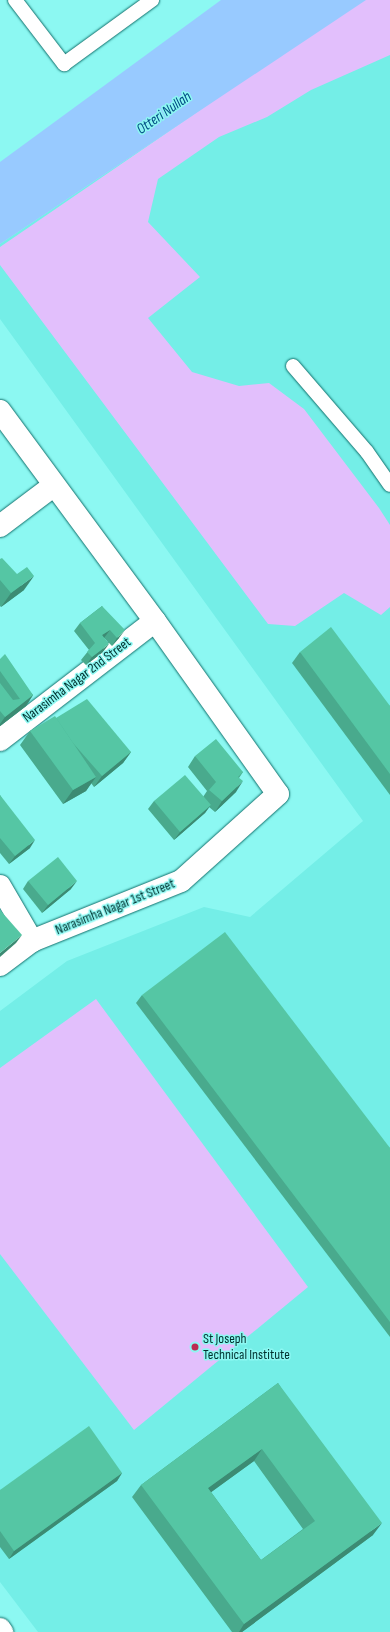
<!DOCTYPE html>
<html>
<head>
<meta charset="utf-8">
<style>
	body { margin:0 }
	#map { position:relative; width:390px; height:1632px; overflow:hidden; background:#8cf8f2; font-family:"Sofia Sans Condensed",sans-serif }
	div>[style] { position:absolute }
	.built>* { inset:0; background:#74eee7 }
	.green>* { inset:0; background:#e2bffc }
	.water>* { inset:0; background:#98caff }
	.roads { filter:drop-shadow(0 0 1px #12706c) drop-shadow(0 0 1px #12706c) }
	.service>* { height:14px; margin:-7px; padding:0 7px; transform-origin:7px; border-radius:7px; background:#fff }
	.minor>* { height:22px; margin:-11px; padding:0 11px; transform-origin:11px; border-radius:11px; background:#fff }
	.tertiary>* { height:22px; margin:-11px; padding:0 11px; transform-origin:11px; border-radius:11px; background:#fff }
	.wall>* { inset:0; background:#49aa8d }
	.shaded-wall>* { inset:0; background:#3c8b73 }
	.building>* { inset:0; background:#55c6a4 }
	.dots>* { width:11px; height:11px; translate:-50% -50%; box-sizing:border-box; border:2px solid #8cf8f2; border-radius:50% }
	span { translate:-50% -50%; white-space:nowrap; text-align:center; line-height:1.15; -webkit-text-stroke:3px #8cf8f2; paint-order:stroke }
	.street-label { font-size:14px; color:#00312f }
	.poi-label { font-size:14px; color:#00312f }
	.left { translate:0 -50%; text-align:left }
	.water-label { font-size:15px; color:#004a84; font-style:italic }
</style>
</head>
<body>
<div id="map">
	<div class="built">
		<i style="clip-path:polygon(366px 0,390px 0,390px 1632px,38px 1632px,0 1582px,0 1011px,67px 961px,204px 907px,250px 917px,363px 821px,0 319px,0 244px)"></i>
	</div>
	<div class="green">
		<i style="clip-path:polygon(361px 0,390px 0,390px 55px,311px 90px,267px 117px,219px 137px,158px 179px,148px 222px,200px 277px,148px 318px,192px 372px,239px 386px,269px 383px,304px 409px,379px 508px,390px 525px,390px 607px,381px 615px,344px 593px,295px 626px,268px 624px,0 265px,0 247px)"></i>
		<i style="clip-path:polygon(96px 999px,308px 1287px,134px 1430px,0 1254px,0 1068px)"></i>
	</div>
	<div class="water">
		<i style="clip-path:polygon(221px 0,366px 0,0 244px,0 162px)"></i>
	</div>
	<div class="roads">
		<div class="service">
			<i style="left:15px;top:0;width:81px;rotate:52.6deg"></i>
			<i style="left:64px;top:64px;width:109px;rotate:-36deg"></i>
			<i style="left:293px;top:366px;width:113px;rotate:49.3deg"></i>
			<i style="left:367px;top:452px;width:40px;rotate:55.1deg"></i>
		</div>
		<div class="minor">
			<i style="left:0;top:411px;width:261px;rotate:53.6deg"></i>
			<i style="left:155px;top:621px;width:212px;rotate:54.6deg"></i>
			<i style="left:278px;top:794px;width:130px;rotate:138.1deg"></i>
			<i style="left:181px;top:881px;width:161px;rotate:158.1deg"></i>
			<i style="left:32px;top:941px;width:40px;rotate:143deg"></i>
			<i style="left:0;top:526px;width:66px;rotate:-37deg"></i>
			<i style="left:0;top:740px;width:195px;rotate:-37.5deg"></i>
			<i style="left:0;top:886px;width:64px;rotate:59.8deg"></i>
		</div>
		<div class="tertiary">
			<i style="left:0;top:1629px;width:4px;rotate:56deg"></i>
		</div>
	</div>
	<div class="wall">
		<i style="clip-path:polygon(0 559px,24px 590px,1px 607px,0 606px)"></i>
		<i style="clip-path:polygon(102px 606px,119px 638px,112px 646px,104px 638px,103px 652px,86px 665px,81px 660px,89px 650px,74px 631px,80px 623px)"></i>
		<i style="clip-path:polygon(300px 652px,390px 706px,390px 795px,292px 663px)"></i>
		<i style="clip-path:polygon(0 659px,33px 695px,26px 706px,0 726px)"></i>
		<i style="clip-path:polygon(56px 718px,131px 752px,123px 763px,94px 787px,91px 783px,86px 791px,63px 804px,20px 745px,30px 731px)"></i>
		<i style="clip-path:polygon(195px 756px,243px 772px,239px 778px,236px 792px,215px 812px,209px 807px,205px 813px,174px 840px,148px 809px,154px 801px,203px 797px,207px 791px,188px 767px)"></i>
		<i style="clip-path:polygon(0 795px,30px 848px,9px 864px,0 853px)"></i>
		<i style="clip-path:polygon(28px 881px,71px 889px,42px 913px,23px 889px)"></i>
		<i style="clip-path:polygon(142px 995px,390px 1148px,390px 1337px,136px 1003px)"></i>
		<i style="clip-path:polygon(evenodd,278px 1383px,373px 1535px,242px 1632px,232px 1632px,132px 1497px,141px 1485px,278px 1383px,254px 1461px,303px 1529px,261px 1560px,211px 1492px,254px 1461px)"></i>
		<i style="clip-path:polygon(122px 1473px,117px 1481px,9px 1559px,0 1547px,0 1490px)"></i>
	</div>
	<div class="shaded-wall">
		<i style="clip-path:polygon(34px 576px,24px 590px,1px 607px,11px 593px)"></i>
		<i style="clip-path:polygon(110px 630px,104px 638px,102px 635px)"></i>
		<i style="clip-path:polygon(125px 630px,119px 638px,112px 646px,117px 638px)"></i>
		<i style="clip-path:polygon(109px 644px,103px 652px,86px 665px,92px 657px)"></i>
		<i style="clip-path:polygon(33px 695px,26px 706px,0 726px,0 724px,5px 717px)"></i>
		<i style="clip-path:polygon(131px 752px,123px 763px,94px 787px,102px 776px)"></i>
		<i style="clip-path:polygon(96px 777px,86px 791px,63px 804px,73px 790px)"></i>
		<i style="clip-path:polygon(243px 781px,236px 792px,215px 812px,222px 801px)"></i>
		<i style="clip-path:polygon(211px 805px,205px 813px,174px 840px,180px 832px)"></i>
		<i style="clip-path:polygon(35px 840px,30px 848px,9px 864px,15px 856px)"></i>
		<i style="clip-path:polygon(77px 881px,71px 889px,42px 913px,48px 905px)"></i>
		<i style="clip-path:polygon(22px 935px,16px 943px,0 957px,0 953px)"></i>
		<i style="clip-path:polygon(262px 1449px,254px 1461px,199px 1501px,208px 1488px)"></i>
		<i style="clip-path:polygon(122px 1473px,117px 1481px,9px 1559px,14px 1551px)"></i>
		<i style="clip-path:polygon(382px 1523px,373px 1535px,242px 1632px,239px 1632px,244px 1624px)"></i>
	</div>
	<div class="building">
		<i style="clip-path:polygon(2px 558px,17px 574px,27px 567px,34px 576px,11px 593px,0 580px,0 559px)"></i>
		<i style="clip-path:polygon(102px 606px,125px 630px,117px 638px,110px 630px,102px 635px,109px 644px,92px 657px,87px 652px,95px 643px,80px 623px)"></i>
		<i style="clip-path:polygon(331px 627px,390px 706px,390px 774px,300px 652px)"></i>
		<i style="clip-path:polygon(5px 654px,33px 695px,5px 717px,0 711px,0 683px,13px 700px,20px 699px,0 671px,0 659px)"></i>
		<i style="clip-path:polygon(87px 699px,131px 752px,102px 776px,73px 743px,56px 718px)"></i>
		<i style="clip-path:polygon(55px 716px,96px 777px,73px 790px,30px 731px)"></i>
		<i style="clip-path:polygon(216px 739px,243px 772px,238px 777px,243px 781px,222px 801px,209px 790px,216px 782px,195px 756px)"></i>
		<i style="clip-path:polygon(185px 775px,211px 805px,180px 832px,154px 801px)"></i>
		<i style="clip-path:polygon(0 795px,35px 840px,15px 856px,0 838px)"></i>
		<i style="clip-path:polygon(58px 857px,77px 881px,48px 905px,28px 881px)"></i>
		<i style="clip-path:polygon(0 910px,22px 935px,0 953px)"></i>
		<i style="clip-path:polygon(225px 932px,390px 1148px,390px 1322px,142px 995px)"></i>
		<i style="clip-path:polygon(evenodd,278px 1383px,382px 1523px,244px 1624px,141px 1485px,278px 1383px,262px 1449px,315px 1521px,261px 1560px,208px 1488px,262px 1449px)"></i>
		<i style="clip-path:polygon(89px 1426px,122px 1473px,14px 1551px,0 1531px,0 1490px)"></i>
	</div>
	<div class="dots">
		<i style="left:195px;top:1347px;background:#bb2b52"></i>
	</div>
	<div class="street-label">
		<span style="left:77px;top:680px;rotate:-37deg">Narasimha Nagar 2nd Street</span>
		<span style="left:115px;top:907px;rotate:-22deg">Narasimha Nagar 1st Street</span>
	</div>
	<div class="poi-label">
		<span class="left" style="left:203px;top:1347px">St Joseph<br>Technical Institute</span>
	</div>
	<div class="water-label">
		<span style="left:164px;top:113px;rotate:-35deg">Otteri Nullah</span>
	</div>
</div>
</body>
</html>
